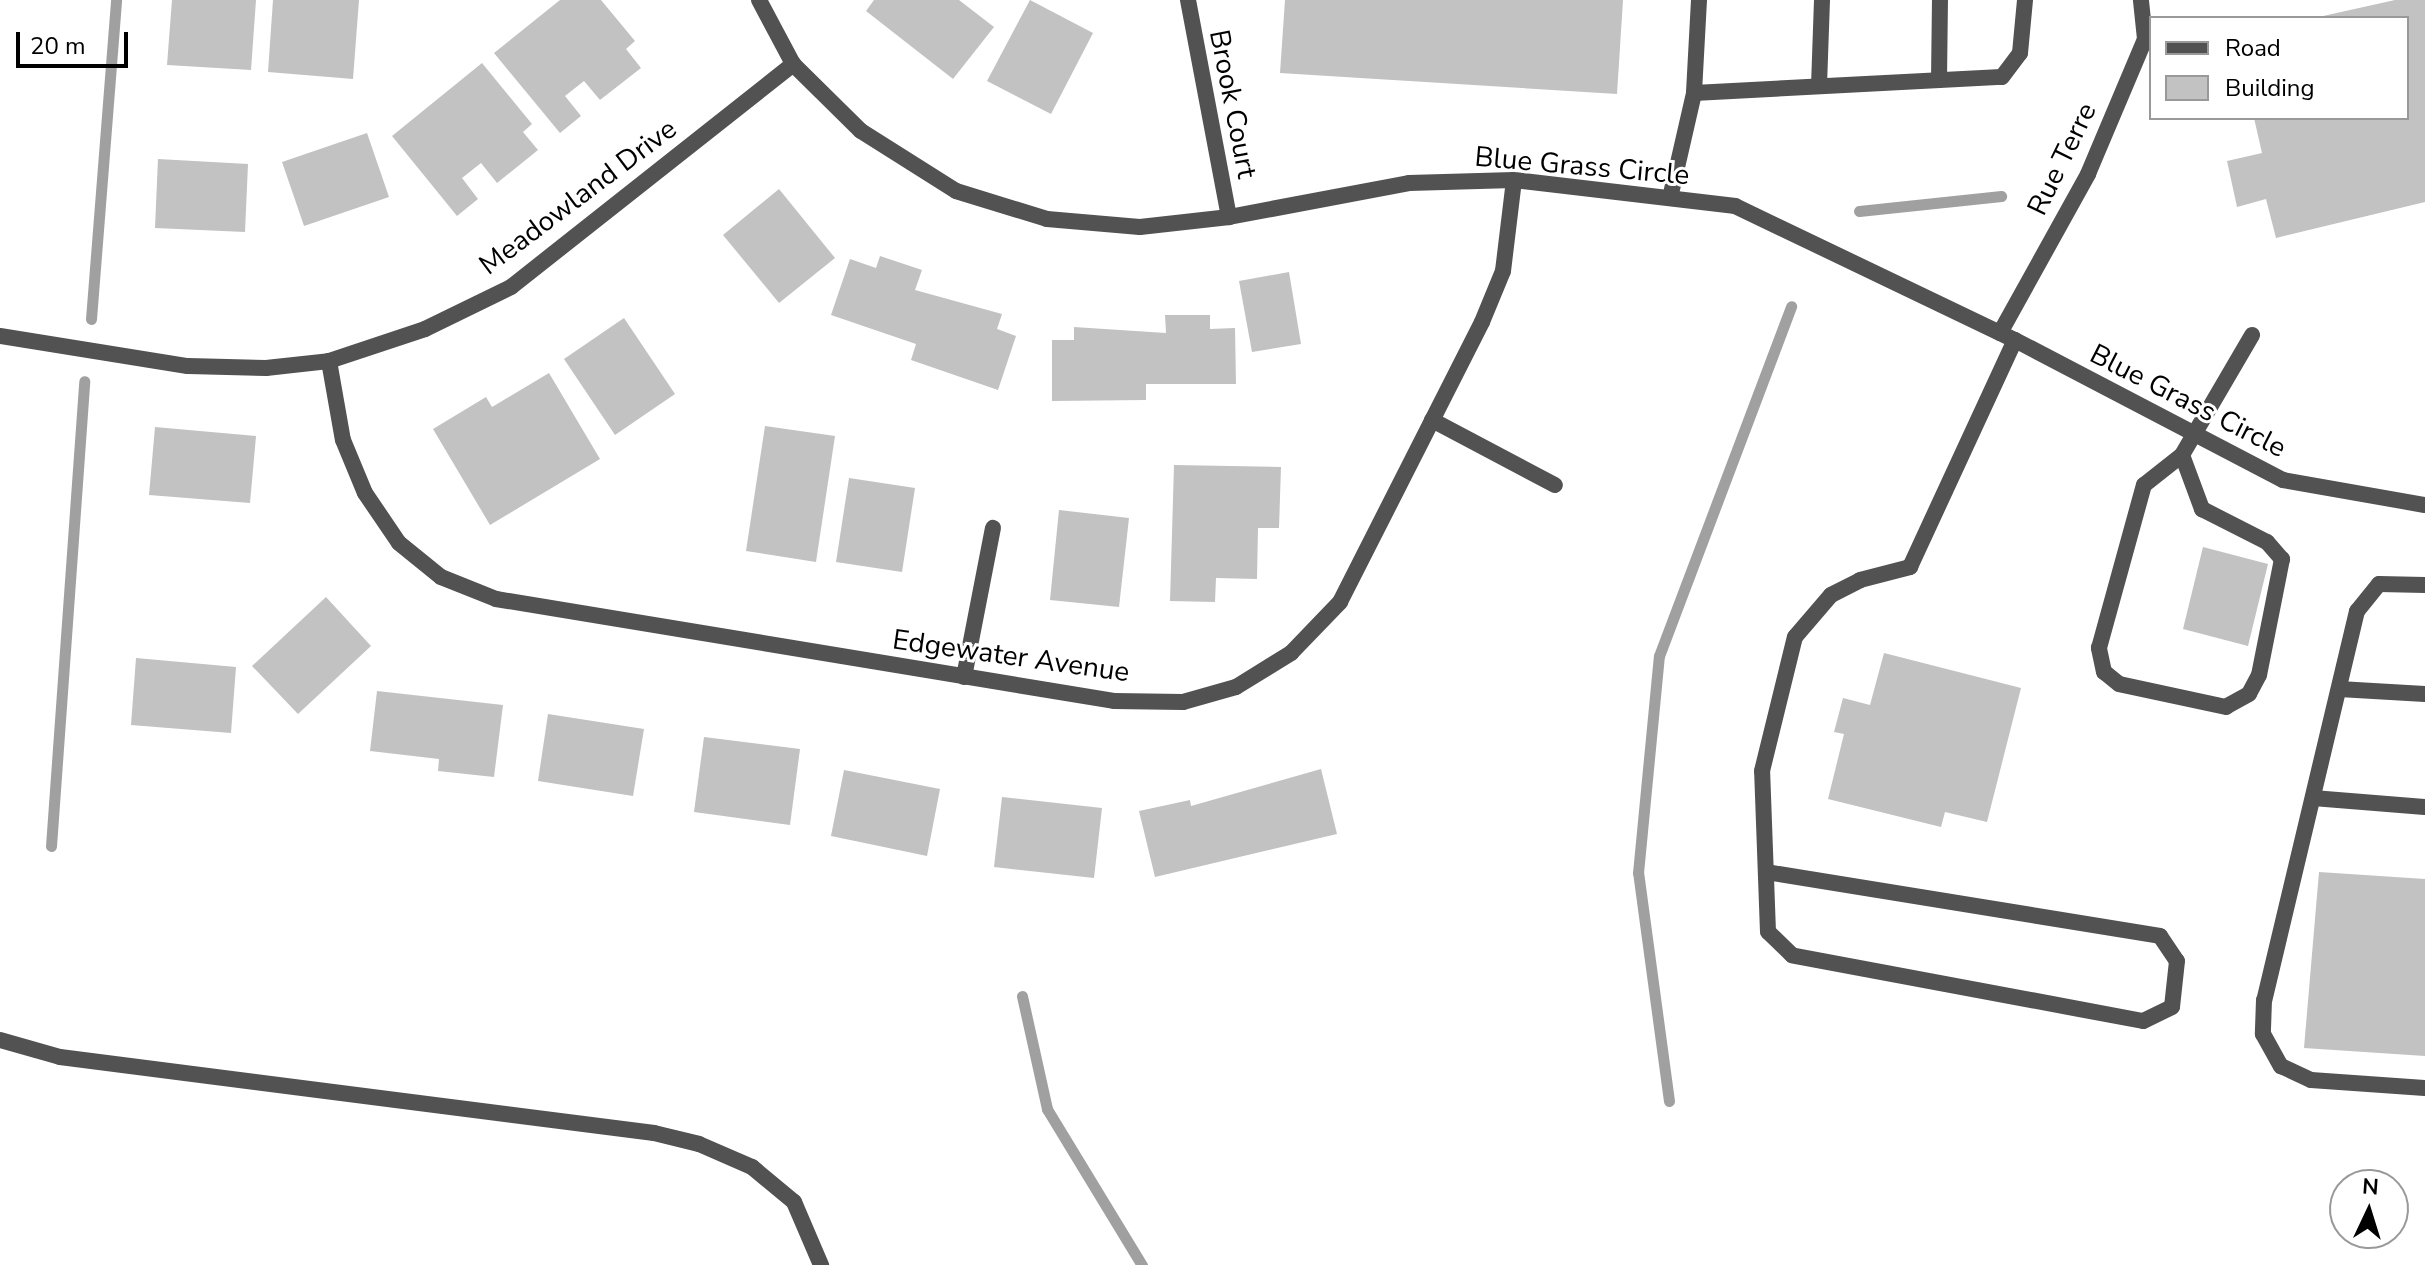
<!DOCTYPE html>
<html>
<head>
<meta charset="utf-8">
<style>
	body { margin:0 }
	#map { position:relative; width:2425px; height:1265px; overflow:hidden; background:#fff; font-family:"Nunito Sans",sans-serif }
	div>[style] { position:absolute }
	.stream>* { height:11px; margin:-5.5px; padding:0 5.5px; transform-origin:5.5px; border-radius:5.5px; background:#a0a0a0 }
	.building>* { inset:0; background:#c2c2c2 }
	.lane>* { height:16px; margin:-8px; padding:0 8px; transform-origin:8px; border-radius:8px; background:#525252 }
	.street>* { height:16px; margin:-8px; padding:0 8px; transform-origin:8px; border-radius:8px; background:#525252 }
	span { translate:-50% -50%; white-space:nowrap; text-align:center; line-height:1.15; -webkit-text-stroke:6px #fff; paint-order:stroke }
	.street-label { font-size:28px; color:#000 }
	.legend { position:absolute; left:2149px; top:16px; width:260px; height:104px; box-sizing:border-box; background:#fff; border:2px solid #999; margin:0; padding:10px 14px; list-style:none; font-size:24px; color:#000 }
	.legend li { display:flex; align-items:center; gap:16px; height:40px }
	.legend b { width:40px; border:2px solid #999 }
	.north { position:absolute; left:2329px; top:1169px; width:80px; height:80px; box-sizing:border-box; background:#fff; border:2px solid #999; border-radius:50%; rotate:4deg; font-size:22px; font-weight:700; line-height:32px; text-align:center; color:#000 }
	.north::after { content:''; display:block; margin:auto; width:28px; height:36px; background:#000; clip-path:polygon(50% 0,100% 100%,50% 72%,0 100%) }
	.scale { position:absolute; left:16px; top:32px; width:112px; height:36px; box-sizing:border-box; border:4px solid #000; border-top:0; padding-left:10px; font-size:24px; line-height:28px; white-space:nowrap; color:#000; -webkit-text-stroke:6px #fff; paint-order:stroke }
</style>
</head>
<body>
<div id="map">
	<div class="stream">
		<i style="left:1859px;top:211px;width:143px;rotate:-6deg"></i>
		<i style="left:91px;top:319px;width:320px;rotate:-85.5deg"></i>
		<i style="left:51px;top:846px;width:466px;rotate:-85.9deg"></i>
		<i style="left:1022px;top:996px;width:116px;rotate:77.5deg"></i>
		<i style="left:1047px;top:1109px;width:183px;rotate:58.7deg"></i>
		<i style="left:1669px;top:1101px;width:230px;rotate:-97.7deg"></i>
		<i style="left:1638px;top:873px;width:218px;rotate:-84.5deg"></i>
		<i style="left:1659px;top:656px;width:374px;rotate:-69.3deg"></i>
	</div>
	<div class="building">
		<i style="clip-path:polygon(172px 0,256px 0,251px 70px,167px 65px)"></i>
		<i style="clip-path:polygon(273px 0,359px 0,353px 79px,268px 72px)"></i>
		<i style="clip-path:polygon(560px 0,601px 0,635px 41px,626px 49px,641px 68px,600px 100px,584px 81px,565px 96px,581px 116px,560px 133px,494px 53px)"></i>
		<i style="clip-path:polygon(874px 0,959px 0,994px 27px,953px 79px,866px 11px)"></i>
		<i style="clip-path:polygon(1030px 0,1093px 33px,1051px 114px,987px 81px)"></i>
		<i style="clip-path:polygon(1285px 0,1623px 0,1617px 94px,1280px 73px)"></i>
		<i style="clip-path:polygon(2395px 0,2425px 0,2425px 202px,2276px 238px,2266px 199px,2237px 207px,2227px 161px,2262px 153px,2254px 118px,2407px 118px,2407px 18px,2314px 18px)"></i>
		<i style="clip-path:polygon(482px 63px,532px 124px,523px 132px,538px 150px,497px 183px,481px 163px,462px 178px,478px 199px,457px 216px,392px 136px)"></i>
		<i style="clip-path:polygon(367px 133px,389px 197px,304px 226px,282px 162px)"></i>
		<i style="clip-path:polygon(158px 159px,248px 164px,245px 232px,155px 228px)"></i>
		<i style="clip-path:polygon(779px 189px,835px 258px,779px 303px,723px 235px)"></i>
		<i style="clip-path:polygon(880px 256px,922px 270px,915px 290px,1002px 314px,997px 329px,1016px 336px,998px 390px,911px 360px,916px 344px,831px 315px,850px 259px,876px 268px)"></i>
		<i style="clip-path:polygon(1289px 272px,1301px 344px,1252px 352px,1239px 281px)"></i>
		<i style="clip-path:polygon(1165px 315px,1210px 315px,1210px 329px,1235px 328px,1236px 384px,1146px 384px,1146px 400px,1052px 401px,1052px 340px,1074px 340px,1074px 327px,1166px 333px)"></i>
		<i style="clip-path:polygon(624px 318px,675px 394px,615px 435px,564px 359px)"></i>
		<i style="clip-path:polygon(549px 373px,600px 459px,490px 525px,433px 429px,486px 397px,492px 407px)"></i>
		<i style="clip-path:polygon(765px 426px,835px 436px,816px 562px,746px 551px)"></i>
		<i style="clip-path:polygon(155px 427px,256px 436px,250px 503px,149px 495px)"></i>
		<i style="clip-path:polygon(1174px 465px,1281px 467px,1279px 528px,1258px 528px,1257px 579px,1216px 578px,1215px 602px,1170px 601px)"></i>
		<i style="clip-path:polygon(849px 478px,915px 488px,902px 572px,836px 562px)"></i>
		<i style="clip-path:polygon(1059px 510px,1129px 518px,1119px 607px,1050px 600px)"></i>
		<i style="clip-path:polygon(2203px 547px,2268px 564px,2248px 646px,2183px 629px)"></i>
		<i style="clip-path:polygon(326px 597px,371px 646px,298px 714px,252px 666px)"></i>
		<i style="clip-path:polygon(1884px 653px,2021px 688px,1987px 822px,1945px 812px,1941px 827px,1828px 799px,1844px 734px,1834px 732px,1843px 698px,1870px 705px)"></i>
		<i style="clip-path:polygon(136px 658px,236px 667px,231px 733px,131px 725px)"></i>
		<i style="clip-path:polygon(377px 691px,503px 705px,494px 777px,438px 771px,439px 759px,370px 751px)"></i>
		<i style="clip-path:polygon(548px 714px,644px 729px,633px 796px,538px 781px)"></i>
		<i style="clip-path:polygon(704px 737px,800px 749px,790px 825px,694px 812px)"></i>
		<i style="clip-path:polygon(1321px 769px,1337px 834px,1155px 877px,1139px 811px,1190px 800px,1191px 806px)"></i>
		<i style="clip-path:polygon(844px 770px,940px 789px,927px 856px,831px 836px)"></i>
		<i style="clip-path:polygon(1002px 797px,1102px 808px,1094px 878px,994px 867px)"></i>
		<i style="clip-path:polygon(2319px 872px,2425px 879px,2425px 1056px,2304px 1048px)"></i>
	</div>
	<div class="lane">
		<i style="left:1699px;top:0;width:93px;rotate:93.1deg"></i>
		<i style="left:1694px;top:93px;width:308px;rotate:-3deg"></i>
		<i style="left:2002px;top:77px;width:30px;rotate:-53deg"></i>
		<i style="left:2020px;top:53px;width:53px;rotate:-84.6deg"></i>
		<i style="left:1939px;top:80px;width:80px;rotate:-89.3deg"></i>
		<i style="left:1819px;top:86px;width:86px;rotate:-88deg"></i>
		<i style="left:1670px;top:198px;width:108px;rotate:-77.1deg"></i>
		<i style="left:1432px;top:420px;width:139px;rotate:27.9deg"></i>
		<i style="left:2182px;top:455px;width:58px;rotate:69.7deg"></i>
		<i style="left:2202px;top:509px;width:73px;rotate:26.9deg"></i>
		<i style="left:2267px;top:542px;width:23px;rotate:49deg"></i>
		<i style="left:2282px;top:559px;width:118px;rotate:101.2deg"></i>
		<i style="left:2259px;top:675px;width:21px;rotate:118deg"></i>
		<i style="left:2249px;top:694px;width:26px;rotate:151deg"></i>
		<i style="left:2226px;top:707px;width:109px;rotate:-167.9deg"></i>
		<i style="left:2119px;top:684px;width:19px;rotate:-141deg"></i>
		<i style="left:2104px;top:672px;width:25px;rotate:-102deg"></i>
		<i style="left:2099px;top:648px;width:169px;rotate:-74.6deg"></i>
		<i style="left:2144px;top:485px;width:48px;rotate:-38.3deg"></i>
		<i style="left:2182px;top:455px;width:139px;rotate:-59.7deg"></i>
		<i style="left:2425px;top:585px;width:46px;rotate:-178.8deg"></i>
		<i style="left:2379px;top:584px;width:35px;rotate:129deg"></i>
		<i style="left:2357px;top:611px;width:400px;rotate:103.4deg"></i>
		<i style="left:2264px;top:1000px;width:34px;rotate:92deg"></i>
		<i style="left:2263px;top:1034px;width:37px;rotate:61deg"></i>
		<i style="left:2281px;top:1066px;width:33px;rotate:25deg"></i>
		<i style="left:2311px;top:1080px;width:114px;rotate:4deg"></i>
		<i style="left:2339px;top:689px;width:86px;rotate:3.3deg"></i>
		<i style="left:2313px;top:798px;width:112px;rotate:4.6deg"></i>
		<i style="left:1766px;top:872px;width:399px;rotate:9.2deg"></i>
		<i style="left:2160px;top:936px;width:30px;rotate:56deg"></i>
		<i style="left:2177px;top:961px;width:46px;rotate:96.2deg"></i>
		<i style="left:2172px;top:1007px;width:32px;rotate:154deg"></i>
		<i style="left:2143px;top:1021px;width:357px;rotate:-169.4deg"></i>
		<i style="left:1792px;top:955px;width:33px;rotate:-136deg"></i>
		<i style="left:1768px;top:932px;width:161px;rotate:-92.1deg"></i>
		<i style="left:1762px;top:771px;width:138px;rotate:-76.2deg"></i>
		<i style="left:1795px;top:637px;width:55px;rotate:-49.4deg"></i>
		<i style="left:1831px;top:595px;width:33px;rotate:-27deg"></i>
		<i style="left:1860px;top:580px;width:52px;rotate:-14.6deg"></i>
		<i style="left:1910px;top:567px;width:250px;rotate:-65.2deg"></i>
		<i style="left:0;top:1040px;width:62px;rotate:15.8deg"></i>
		<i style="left:60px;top:1057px;width:599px;rotate:7.29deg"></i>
		<i style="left:654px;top:1133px;width:46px;rotate:13.7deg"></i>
		<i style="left:699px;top:1144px;width:58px;rotate:23.5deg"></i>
		<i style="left:752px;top:1167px;width:55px;rotate:39.8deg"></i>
		<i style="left:794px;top:1202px;width:69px;rotate:66.8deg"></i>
	</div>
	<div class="street">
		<i style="left:759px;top:0;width:72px;rotate:62deg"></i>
		<i style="left:793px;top:64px;width:95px;rotate:44.6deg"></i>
		<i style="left:861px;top:131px;width:112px;rotate:32.3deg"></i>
		<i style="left:956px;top:191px;width:95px;rotate:17.1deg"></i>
		<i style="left:1047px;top:219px;width:93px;rotate:4.9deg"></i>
		<i style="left:1140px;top:227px;width:90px;rotate:-6.4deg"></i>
		<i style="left:1229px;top:217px;width:183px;rotate:-10.7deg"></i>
		<i style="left:1409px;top:183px;width:105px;rotate:-1.6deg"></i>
		<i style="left:1514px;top:180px;width:223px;rotate:6.7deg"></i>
		<i style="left:1735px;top:206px;width:310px;rotate:25.6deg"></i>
		<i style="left:2015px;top:340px;width:302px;rotate:27.6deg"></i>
		<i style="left:2283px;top:480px;width:144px;rotate:10deg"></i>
		<i style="left:1188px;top:0;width:221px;rotate:79.3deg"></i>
		<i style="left:2000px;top:333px;width:182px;rotate:-61deg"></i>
		<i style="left:2088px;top:174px;width:147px;rotate:-67.1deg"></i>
		<i style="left:2145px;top:39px;width:39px;rotate:-96deg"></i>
		<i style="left:0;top:336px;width:190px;rotate:9.1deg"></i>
		<i style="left:188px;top:366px;width:78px;rotate:1.5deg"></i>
		<i style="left:266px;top:368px;width:63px;rotate:-6.3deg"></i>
		<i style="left:329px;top:361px;width:101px;rotate:-18.4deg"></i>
		<i style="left:425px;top:329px;width:96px;rotate:-26deg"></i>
		<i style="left:511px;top:287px;width:360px;rotate:-38.3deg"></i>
		<i style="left:329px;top:361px;width:80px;rotate:80deg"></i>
		<i style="left:343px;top:440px;width:57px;rotate:67.5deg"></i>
		<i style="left:365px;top:493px;width:60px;rotate:55.8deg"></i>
		<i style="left:399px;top:543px;width:54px;rotate:39deg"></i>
		<i style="left:441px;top:577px;width:59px;rotate:21.8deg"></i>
		<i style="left:496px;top:599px;width:626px;rotate:9.37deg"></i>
		<i style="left:1114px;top:701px;width:69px;rotate:0.8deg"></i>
		<i style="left:1183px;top:702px;width:55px;rotate:-15.8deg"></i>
		<i style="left:1236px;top:687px;width:65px;rotate:-31.7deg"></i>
		<i style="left:1291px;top:653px;width:71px;rotate:-46.1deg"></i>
		<i style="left:1340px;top:602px;width:314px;rotate:-63.1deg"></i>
		<i style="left:1482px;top:322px;width:55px;rotate:-67.6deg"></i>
		<i style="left:1503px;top:271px;width:92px;rotate:-83.1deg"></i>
		<i style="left:964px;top:677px;width:152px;rotate:-79deg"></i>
	</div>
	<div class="street-label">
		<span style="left:1233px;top:104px;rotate:79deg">Brook Court</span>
		<span style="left:2062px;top:159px;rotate:-64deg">Rue Terre</span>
		<span style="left:1582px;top:166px;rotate:5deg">Blue Grass Circle</span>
		<span style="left:578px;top:197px;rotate:-37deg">Meadowland Drive</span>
		<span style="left:2188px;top:401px;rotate:27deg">Blue Grass Circle</span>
		<span style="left:1011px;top:656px;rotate:8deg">Edgewater Avenue</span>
	</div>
	<ul class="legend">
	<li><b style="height:10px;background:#525252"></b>Road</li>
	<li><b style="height:22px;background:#c2c2c2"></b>Building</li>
	</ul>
	<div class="north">N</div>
	<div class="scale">20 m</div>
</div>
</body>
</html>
